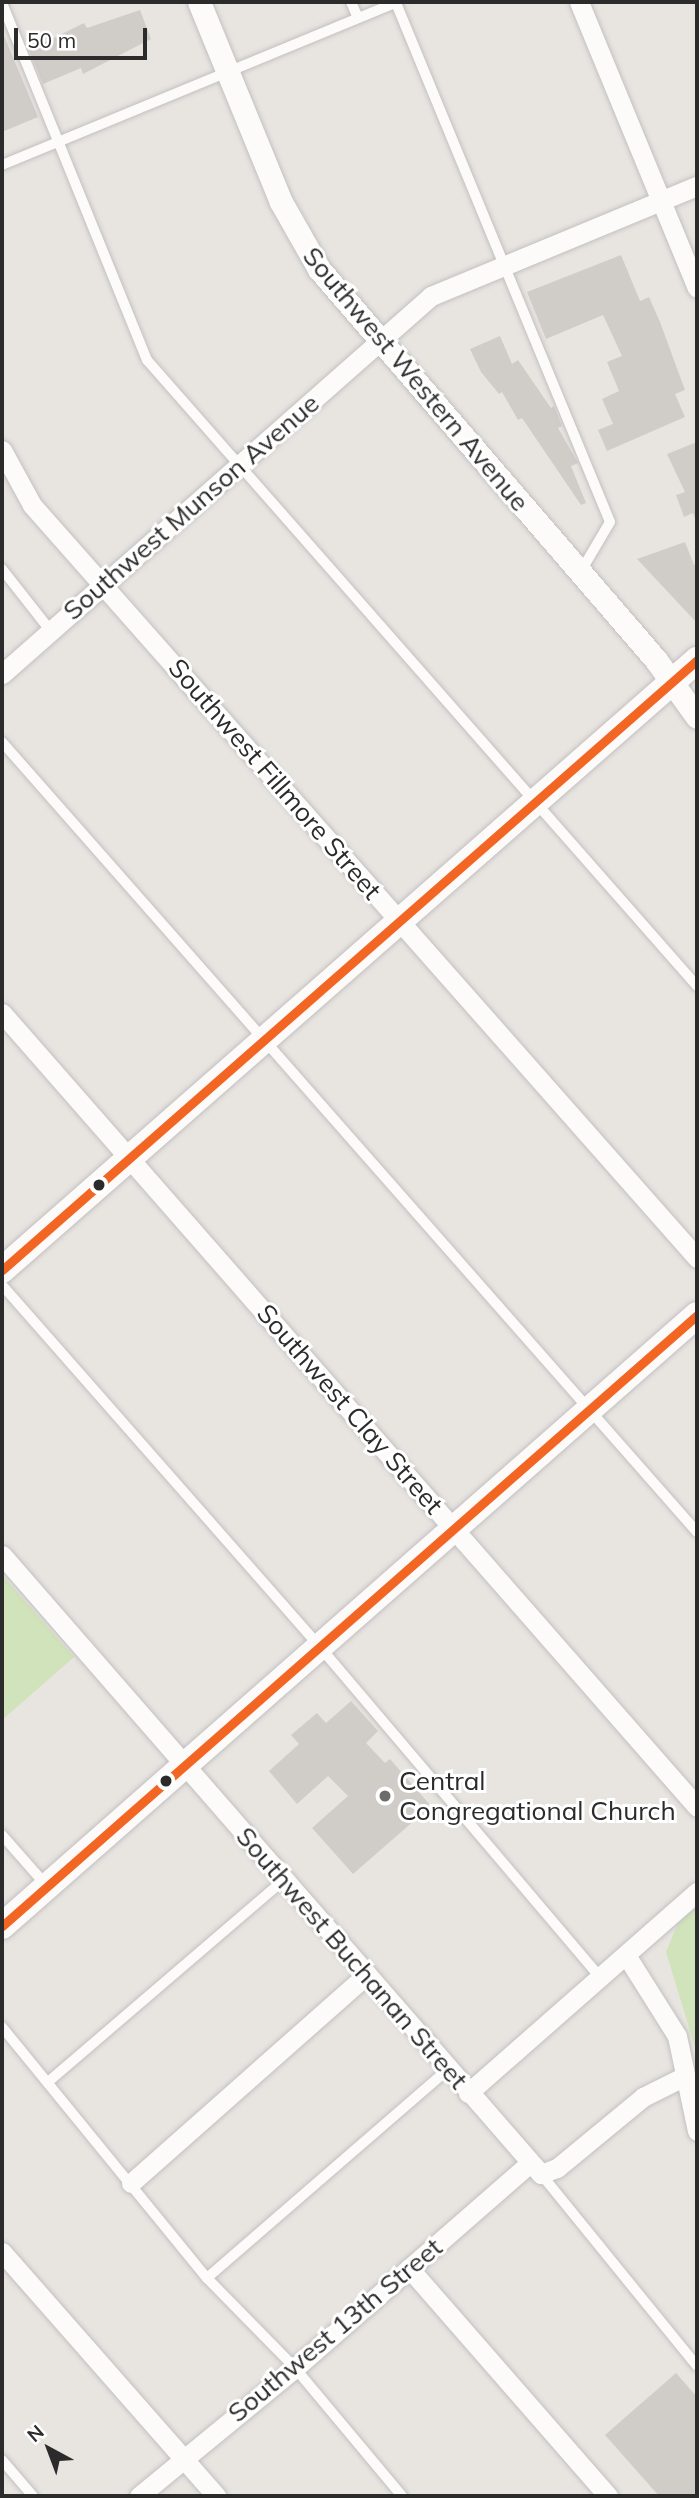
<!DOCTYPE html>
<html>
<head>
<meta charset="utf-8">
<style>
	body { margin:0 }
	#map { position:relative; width:699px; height:2498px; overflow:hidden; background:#e8e4e0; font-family:Mulish,sans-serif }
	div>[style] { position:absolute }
	.green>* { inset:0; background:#d0e3ba }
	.building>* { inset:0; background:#d0cdc9 }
	.roads { filter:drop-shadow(0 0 2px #c2c1c1) drop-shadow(0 0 2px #c2c1c1) }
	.service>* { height:10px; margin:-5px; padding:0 5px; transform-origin:5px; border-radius:5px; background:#fcfbfa }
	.minor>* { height:19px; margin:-9.5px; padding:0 9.5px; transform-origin:9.5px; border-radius:9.5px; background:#fcfbfa }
	.tertiary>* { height:23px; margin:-11.5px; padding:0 11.5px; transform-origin:11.5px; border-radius:11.5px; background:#fcfbfa }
	.secondary>* { height:26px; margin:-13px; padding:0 13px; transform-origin:13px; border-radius:13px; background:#fcfbfa }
	.bus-1>* { height:9px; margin:-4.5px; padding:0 4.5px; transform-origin:4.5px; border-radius:4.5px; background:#f26522 }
	.dots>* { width:19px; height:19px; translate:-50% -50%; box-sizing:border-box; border:4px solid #fff; border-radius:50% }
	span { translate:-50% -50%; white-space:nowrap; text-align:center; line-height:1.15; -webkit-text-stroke:6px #fff; paint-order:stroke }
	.street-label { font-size:26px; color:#2b2b2b }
	.poi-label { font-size:26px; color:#2b2b2b }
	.left { translate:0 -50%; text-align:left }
	.frame { position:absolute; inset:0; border:4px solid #2b2b2b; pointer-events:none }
	.north { position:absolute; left:14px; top:2414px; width:70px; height:70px; -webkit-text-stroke:5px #fff; paint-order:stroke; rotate:319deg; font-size:19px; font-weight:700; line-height:28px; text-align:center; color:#2b2b2b }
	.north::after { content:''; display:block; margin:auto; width:24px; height:32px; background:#2b2b2b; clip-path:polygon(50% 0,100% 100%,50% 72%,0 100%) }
	.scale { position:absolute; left:14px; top:28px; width:133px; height:32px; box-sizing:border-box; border:4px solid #2b2b2b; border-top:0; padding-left:9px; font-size:21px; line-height:24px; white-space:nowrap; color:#2b2b2b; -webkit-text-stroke:5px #fff; paint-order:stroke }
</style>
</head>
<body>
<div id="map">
	<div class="green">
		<i style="clip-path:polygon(2px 1575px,74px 1657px,2px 1720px)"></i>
		<i style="clip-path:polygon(697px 1907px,697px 2080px,695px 2047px,666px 1952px,678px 1923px)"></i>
	</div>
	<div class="building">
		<i style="clip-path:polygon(140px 10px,151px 39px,83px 74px,81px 68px,43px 84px,29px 50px,84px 23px,87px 28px)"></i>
		<i style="clip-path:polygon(2px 31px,38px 117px,2px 132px)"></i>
		<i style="clip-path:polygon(621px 255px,640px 301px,649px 297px,660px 322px,685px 390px,675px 394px,685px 417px,607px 451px,598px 430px,613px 424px,602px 399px,619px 391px,607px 362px,622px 356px,603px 315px,546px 339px,527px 292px)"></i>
		<i style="clip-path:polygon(500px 336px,512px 364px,518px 360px,551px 408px,554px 406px,562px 426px,558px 428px,578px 463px,571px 466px,586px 503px,581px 505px,522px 418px,518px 420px,502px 392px,499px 394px,481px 372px,470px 349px)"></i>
		<i style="clip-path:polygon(697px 442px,697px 521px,696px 521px,693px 513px,684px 517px,676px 495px,685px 492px,667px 454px)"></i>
		<i style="clip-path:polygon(685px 542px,694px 565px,697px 564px,697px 623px,637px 559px)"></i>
		<i style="clip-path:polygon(351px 1701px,378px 1731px,366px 1743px,385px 1763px,390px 1759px,431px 1806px,353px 1874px,312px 1828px,348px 1796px,328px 1776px,297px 1804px,269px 1771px,299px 1744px,291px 1735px,317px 1713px,326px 1723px)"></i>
		<i style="clip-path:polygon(676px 2373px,697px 2397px,697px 2496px,659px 2496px,605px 2435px)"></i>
	</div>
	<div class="roads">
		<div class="service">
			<i style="left:351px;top:2px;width:17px;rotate:66deg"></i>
			<i style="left:2px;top:3px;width:385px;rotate:67.9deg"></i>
			<i style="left:147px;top:360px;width:833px;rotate:48.7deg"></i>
			<i style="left:396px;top:3px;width:561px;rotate:67.59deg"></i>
			<i style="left:610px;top:522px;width:59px;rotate:120.5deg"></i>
			<i style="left:2px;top:165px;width:428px;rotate:-22.4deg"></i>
			<i style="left:2px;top:569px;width:78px;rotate:51.8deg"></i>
			<i style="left:2px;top:742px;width:1052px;rotate:48.66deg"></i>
			<i style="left:2px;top:1285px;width:482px;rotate:48.7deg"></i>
			<i style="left:320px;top:1647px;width:433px;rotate:49.7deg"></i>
			<i style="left:2px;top:1835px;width:65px;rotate:48.7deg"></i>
			<i style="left:2px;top:2027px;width:324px;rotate:50.8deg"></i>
			<i style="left:207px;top:2278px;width:126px;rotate:45.6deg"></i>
			<i style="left:295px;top:2368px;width:167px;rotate:50.1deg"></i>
			<i style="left:48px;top:2082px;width:312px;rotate:-40.6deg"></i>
			<i style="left:541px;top:2174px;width:247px;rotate:50.9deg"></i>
			<i style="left:207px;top:2278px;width:319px;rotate:-40.9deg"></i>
			<i style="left:2px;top:2460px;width:48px;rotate:49.3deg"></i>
		</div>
		<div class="minor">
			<i style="left:579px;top:2px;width:309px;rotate:67.6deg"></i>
			<i style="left:2px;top:450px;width:63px;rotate:61.4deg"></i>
			<i style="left:32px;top:505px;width:1005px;rotate:48.55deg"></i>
			<i style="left:2px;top:674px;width:572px;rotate:-41.38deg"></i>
			<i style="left:431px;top:296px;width:288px;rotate:-22.5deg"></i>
			<i style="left:2px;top:1013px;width:1055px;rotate:48.8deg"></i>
			<i style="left:2px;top:1555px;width:821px;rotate:48.95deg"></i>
			<i style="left:541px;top:2174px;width:17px;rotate:-21deg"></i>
			<i style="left:557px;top:2168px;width:112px;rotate:-39.5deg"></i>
			<i style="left:643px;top:2097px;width:47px;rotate:-26.6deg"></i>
			<i style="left:626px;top:1955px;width:96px;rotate:57.8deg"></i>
			<i style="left:677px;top:2036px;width:97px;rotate:78.1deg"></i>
			<i style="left:468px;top:2093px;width:305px;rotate:-41.3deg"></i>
			<i style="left:131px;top:2183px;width:315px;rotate:-41.5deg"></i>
			<i style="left:2px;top:2252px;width:325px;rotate:48.7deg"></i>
			<i style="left:409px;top:2268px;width:303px;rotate:48.9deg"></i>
			<i style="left:139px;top:2496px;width:202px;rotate:-39.4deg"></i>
			<i style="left:295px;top:2368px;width:312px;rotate:-41.1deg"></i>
		</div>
		<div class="tertiary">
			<i style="left:199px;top:2px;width:216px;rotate:67.7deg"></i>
			<i style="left:281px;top:202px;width:77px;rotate:60.4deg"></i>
			<i style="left:319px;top:269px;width:516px;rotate:49.24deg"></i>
			<i style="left:656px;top:660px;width:70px;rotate:54.3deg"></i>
		</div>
		<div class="secondary">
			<i style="left:2px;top:1270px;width:925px;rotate:-41.27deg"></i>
			<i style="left:2px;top:1926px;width:925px;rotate:-41.32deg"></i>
		</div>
	</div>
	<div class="bus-1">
		<i style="left:2px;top:1270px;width:925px;rotate:-41.27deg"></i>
		<i style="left:2px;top:1926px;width:925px;rotate:-41.32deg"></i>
	</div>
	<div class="dots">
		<i style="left:99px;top:1185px;background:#2b2b2b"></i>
		<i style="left:166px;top:1781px;background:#2b2b2b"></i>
		<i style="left:385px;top:1796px;background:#6d6c6a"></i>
	</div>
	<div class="street-label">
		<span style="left:416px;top:379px;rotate:50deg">Southwest Western Avenue</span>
		<span style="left:191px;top:507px;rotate:-41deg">Southwest Munson Avenue</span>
		<span style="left:275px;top:779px;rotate:49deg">Southwest Fillmore Street</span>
		<span style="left:350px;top:1409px;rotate:49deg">Southwest Clay Street</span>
		<span style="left:352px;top:1958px;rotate:49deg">Southwest Buchanan Street</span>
		<span style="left:335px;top:2330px;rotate:-40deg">Southwest 13th Street</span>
	</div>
	<div class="poi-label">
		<span class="left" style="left:399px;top:1796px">Central<br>Congregational Church</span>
	</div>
	<div class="frame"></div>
	<div class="north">N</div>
	<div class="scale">50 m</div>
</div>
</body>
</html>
